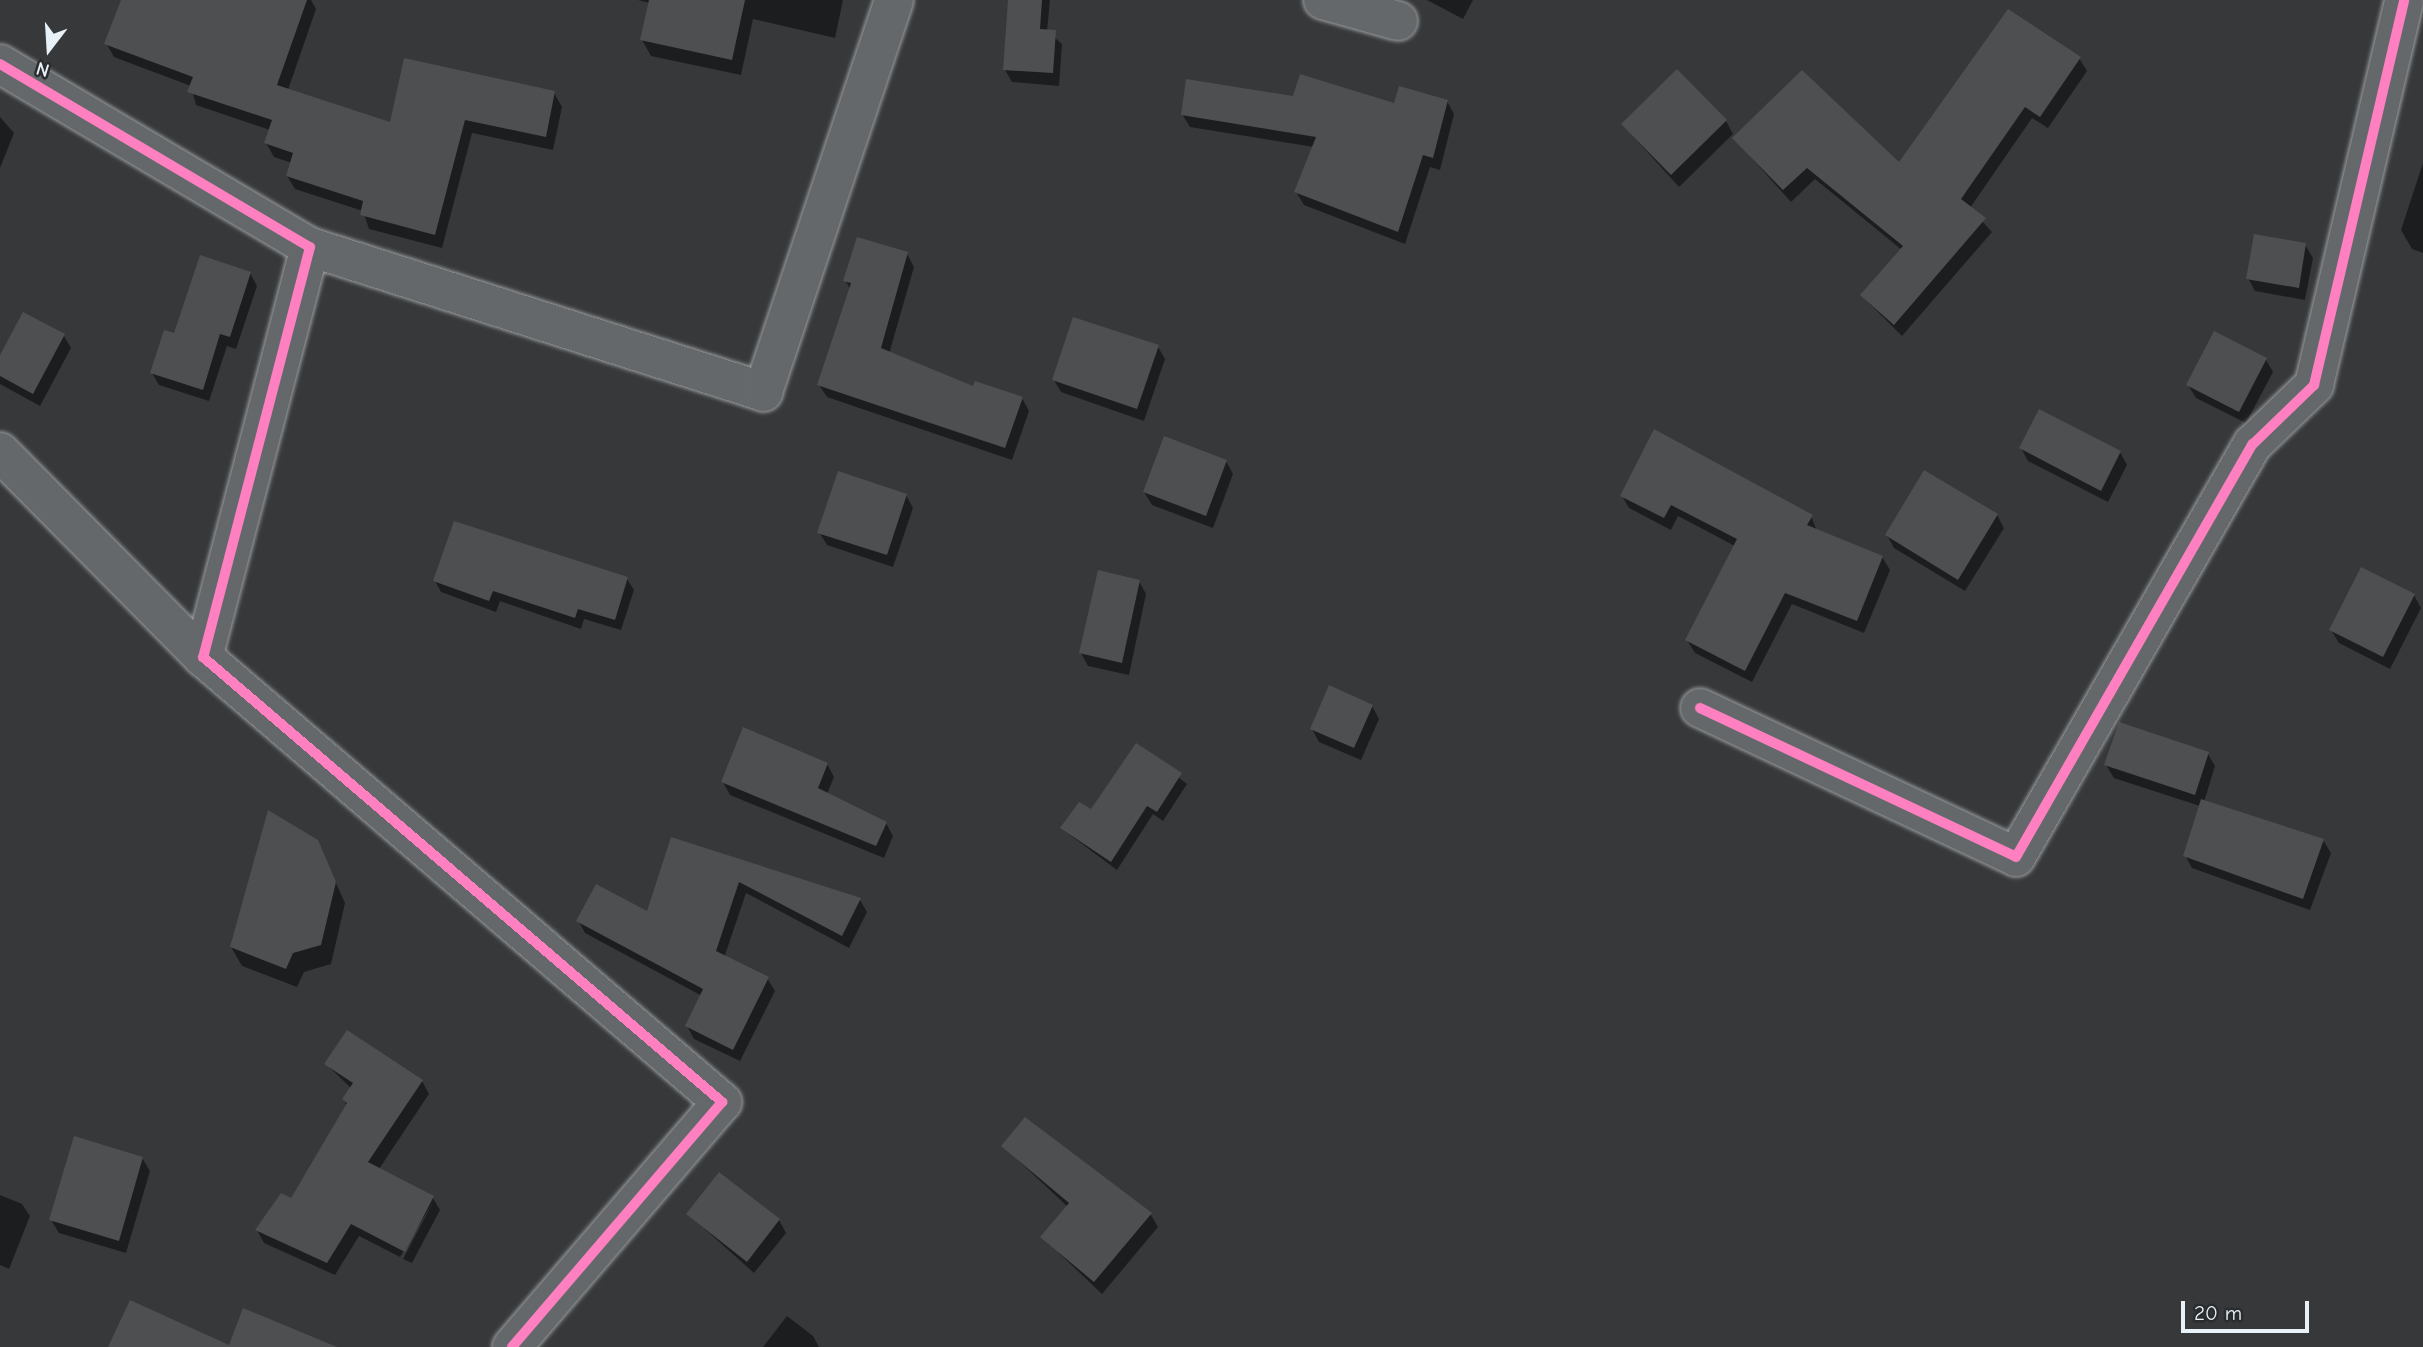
<!DOCTYPE html>
<html>
<head>
<meta charset="utf-8">
<style>
	body { margin:0 }
	#map { position:relative; width:2423px; height:1347px; overflow:hidden; background:#363839; font-family:"Comic Neue",sans-serif }
	div>[style] { position:absolute }
	.shadow>* { inset:0; background:#0007 }
	.building>* { inset:0; background:#4e4f50 }
	.roads { filter:drop-shadow(0 0 2px #9b9d9f) drop-shadow(0 0 2px #9b9d9f) }
	.street>* { height:38px; margin:-19px; padding:0 19px; transform-origin:19px; border-radius:19px; background:#65686b }
	.cycleway>* { height:10px; margin:-5px; padding:0 5px; transform-origin:5px; border-radius:5px; background:#ff80c0 }
	span { translate:-50% -50%; white-space:nowrap; text-align:center; line-height:1.15; -webkit-text-stroke:6px #2a2d2e; paint-order:stroke }
	.north { position:absolute; left:14px; top:14px; width:70px; height:70px; -webkit-text-stroke:5px #2a2d2e; paint-order:stroke; rotate:197deg; font-size:19px; font-weight:700; line-height:28px; text-align:center; color:#e8f1f8 }
	.north::after { content:''; display:block; margin:auto; width:24px; height:32px; background:#e8f1f8; clip-path:polygon(50% 0,100% 100%,50% 72%,0 100%) }
	.scale { position:absolute; left:2181px; top:1301px; width:128px; height:32px; box-sizing:border-box; border:4px solid #e8f1f8; border-top:0; padding-left:9px; font-size:21px; line-height:24px; white-space:nowrap; color:#e8f1f8; -webkit-text-stroke:5px #2a2d2e; paint-order:stroke }
</style>
</head>
<body>
<div id="map">
	<div class="shadow">
		<i style="clip-path:polygon(123px 0,311px 0,316px 9px,288px 90px,391px 125px,554px 93px,562px 107px,553px 150px,472px 133px,442px 248px,369px 229px,363px 211px,295px 189px,287px 176px,292px 163px,274px 157px,266px 143px,270px 130px,196px 105px,191px 86px,114px 57px,106px 43px)"></i>
		<i style="clip-path:polygon(638px 0,843px 0,835px 38px,753px 19px,741px 75px,651px 56px,642px 40px,650px 3px)"></i>
		<i style="clip-path:polygon(1010px 0,1050px 0,1047px 31px,1062px 44px,1059px 86px,1012px 82px,1005px 70px)"></i>
		<i style="clip-path:polygon(1427px 0,1473px 0,1463px 19px)"></i>
		<i style="clip-path:polygon(2079px 58px,2087px 71px,2048px 128px,2032px 118px,1970px 208px,1992px 232px,1902px 336px,1862px 296px,1902px 250px,1815px 179px,1791px 202px,1734px 138px,1899px 165px)"></i>
		<i style="clip-path:polygon(1294px 98px,1395px 105px,1447px 101px,1454px 114px,1440px 170px,1430px 167px,1405px 244px,1304px 205px,1296px 192px,1314px 147px,1190px 127px,1182px 114px)"></i>
		<i style="clip-path:polygon(0 117px,14px 133px,0 168px)"></i>
		<i style="clip-path:polygon(1726px 121px,1733px 134px,1679px 187px,1623px 125px)"></i>
		<i style="clip-path:polygon(2423px 163px,2423px 253px,2412px 249px,2401px 230px)"></i>
		<i style="clip-path:polygon(2305px 245px,2313px 258px,2305px 300px,2255px 291px,2248px 278px)"></i>
		<i style="clip-path:polygon(907px 254px,914px 267px,889px 354px,974px 389px,1022px 398px,1029px 411px,1012px 460px,827px 397px,819px 385px,851px 290px,845px 280px)"></i>
		<i style="clip-path:polygon(250px 273px,257px 286px,236px 349px,227px 346px,209px 401px,159px 385px,152px 373px,175px 335px)"></i>
		<i style="clip-path:polygon(64px 336px,71px 348px,40px 406px,0 384px,0 359px)"></i>
		<i style="clip-path:polygon(1158px 347px,1165px 359px,1144px 421px,1061px 392px,1054px 380px)"></i>
		<i style="clip-path:polygon(2266px 360px,2273px 372px,2246px 423px,2196px 398px,2188px 385px)"></i>
		<i style="clip-path:polygon(2021px 448px,2120px 452px,2127px 465px,2108px 502px,2028px 461px)"></i>
		<i style="clip-path:polygon(1226px 461px,1233px 474px,1213px 528px,1152px 505px,1144px 492px)"></i>
		<i style="clip-path:polygon(906px 495px,913px 508px,893px 567px,827px 545px,819px 532px)"></i>
		<i style="clip-path:polygon(1622px 496px,1811px 516px,1817px 531px,1882px 557px,1890px 570px,1864px 633px,1792px 604px,1752px 682px,1695px 653px,1687px 640px,1735px 546px,1678px 516px,1671px 530px,1629px 508px)"></i>
		<i style="clip-path:polygon(1997px 515px,2004px 528px,1965px 591px,1894px 548px,1887px 535px)"></i>
		<i style="clip-path:polygon(627px 579px,634px 590px,621px 630px,584px 619px,581px 629px,500px 601px,496px 612px,441px 592px,435px 581px)"></i>
		<i style="clip-path:polygon(1139px 581px,1146px 594px,1129px 675px,1088px 666px,1081px 653px)"></i>
		<i style="clip-path:polygon(2414px 595px,2421px 608px,2390px 669px,2339px 643px,2331px 630px)"></i>
		<i style="clip-path:polygon(1372px 706px,1379px 719px,1361px 760px,1319px 742px,1312px 729px)"></i>
		<i style="clip-path:polygon(1137px 745px,1187px 784px,1163px 821px,1153px 814px,1117px 870px,1062px 829px,1091px 812px)"></i>
		<i style="clip-path:polygon(2208px 754px,2215px 766px,2204px 802px,2323px 840px,2331px 853px,2310px 910px,2192px 868px,2185px 855px,2200px 806px,2114px 778px,2106px 765px)"></i>
		<i style="clip-path:polygon(827px 764px,834px 777px,827px 794px,886px 823px,893px 836px,884px 858px,730px 795px,723px 782px)"></i>
		<i style="clip-path:polygon(672px 839px,860px 900px,867px 912px,849px 948px,746px 893px,724px 958px,767px 978px,775px 991px,740px 1061px,694px 1039px,687px 1026px,702px 996px,585px 933px,578px 920px,648px 913px)"></i>
		<i style="clip-path:polygon(317px 842px,345px 903px,331px 964px,304px 972px,297px 987px,242px 966px,231px 947px)"></i>
		<i style="clip-path:polygon(326px 1064px,422px 1081px,429px 1094px,379px 1169px,433px 1198px,440px 1210px,412px 1263px,403px 1259px,433px 1202px,400px 1257px,359px 1236px,335px 1275px,264px 1243px,257px 1230px,292px 1200px,347px 1106px,344px 1099px,351px 1088px)"></i>
		<i style="clip-path:polygon(1025px 1119px,1151px 1215px,1158px 1227px,1102px 1294px,1042px 1237px,1068px 1207px,1003px 1146px)"></i>
		<i style="clip-path:polygon(142px 1158px,150px 1171px,126px 1253px,59px 1233px,51px 1220px)"></i>
		<i style="clip-path:polygon(0 1195px,22px 1204px,30px 1216px,9px 1269px,0 1265px)"></i>
		<i style="clip-path:polygon(688px 1214px,779px 1220px,786px 1233px,754px 1273px)"></i>
		<i style="clip-path:polygon(787px 1316px,813px 1336px,819px 1347px,763px 1347px)"></i>
	</div>
	<div class="building">
		<i style="clip-path:polygon(121px 0,307px 0,277px 85px,390px 122px,404px 58px,555px 91px,546px 137px,465px 120px,435px 235px,360px 215px,363px 201px,286px 176px,293px 153px,264px 143px,272px 120px,187px 92px,193px 77px,104px 44px)"></i>
		<i style="clip-path:polygon(649px 0,745px 0,732px 60px,640px 40px)"></i>
		<i style="clip-path:polygon(1008px 0,1042px 0,1040px 29px,1056px 30px,1053px 73px,1003px 70px)"></i>
		<i style="clip-path:polygon(2008px 9px,2081px 57px,2040px 117px,2025px 107px,1961px 199px,1986px 218px,1894px 325px,1860px 295px,1903px 246px,1807px 168px,1783px 190px,1732px 138px,1802px 70px,1899px 162px)"></i>
		<i style="clip-path:polygon(1677px 69px,1727px 120px,1671px 175px,1621px 124px)"></i>
		<i style="clip-path:polygon(1300px 74px,1394px 103px,1399px 86px,1448px 100px,1433px 158px,1423px 155px,1398px 232px,1294px 192px,1316px 137px,1181px 115px,1186px 79px,1293px 96px)"></i>
		<i style="clip-path:polygon(2254px 234px,2306px 243px,2299px 288px,2246px 279px)"></i>
		<i style="clip-path:polygon(857px 237px,908px 252px,881px 348px,973px 386px,975px 381px,1023px 397px,1005px 448px,817px 385px,851px 283px,843px 281px)"></i>
		<i style="clip-path:polygon(200px 255px,251px 272px,230px 337px,220px 334px,203px 390px,150px 373px,164px 330px,174px 333px)"></i>
		<i style="clip-path:polygon(23px 312px,65px 334px,33px 394px,0 376px,0 355px)"></i>
		<i style="clip-path:polygon(1073px 317px,1159px 345px,1137px 409px,1052px 380px)"></i>
		<i style="clip-path:polygon(2214px 331px,2267px 358px,2239px 412px,2186px 385px)"></i>
		<i style="clip-path:polygon(2039px 409px,2121px 451px,2101px 491px,2019px 448px)"></i>
		<i style="clip-path:polygon(1654px 429px,1813px 515px,1807px 525px,1883px 556px,1857px 621px,1785px 593px,1745px 671px,1685px 640px,1737px 539px,1671px 505px,1664px 518px,1620px 496px)"></i>
		<i style="clip-path:polygon(1164px 436px,1227px 460px,1206px 516px,1143px 492px)"></i>
		<i style="clip-path:polygon(1924px 470px,1998px 514px,1958px 580px,1885px 535px)"></i>
		<i style="clip-path:polygon(838px 471px,907px 494px,887px 555px,817px 533px)"></i>
		<i style="clip-path:polygon(454px 521px,628px 577px,615px 620px,578px 609px,575px 618px,493px 591px,489px 601px,433px 581px)"></i>
		<i style="clip-path:polygon(2361px 567px,2415px 594px,2383px 657px,2329px 630px)"></i>
		<i style="clip-path:polygon(1098px 570px,1140px 580px,1122px 663px,1079px 653px)"></i>
		<i style="clip-path:polygon(1329px 685px,1373px 705px,1354px 748px,1310px 729px)"></i>
		<i style="clip-path:polygon(2119px 722px,2209px 752px,2195px 795px,2104px 765px)"></i>
		<i style="clip-path:polygon(743px 727px,828px 763px,818px 788px,887px 822px,876px 846px,721px 782px)"></i>
		<i style="clip-path:polygon(1136px 743px,1182px 773px,1157px 812px,1147px 806px,1111px 862px,1060px 828px,1079px 802px,1091px 809px)"></i>
		<i style="clip-path:polygon(2201px 799px,2324px 839px,2303px 899px,2183px 856px)"></i>
		<i style="clip-path:polygon(268px 810px,318px 840px,336px 882px,321px 945px,293px 953px,286px 969px,230px 947px)"></i>
		<i style="clip-path:polygon(671px 837px,861px 898px,842px 936px,739px 882px,716px 951px,769px 977px,733px 1050px,685px 1026px,703px 989px,576px 921px,596px 884px,647px 911px)"></i>
		<i style="clip-path:polygon(347px 1030px,423px 1080px,368px 1162px,434px 1196px,405px 1252px,351px 1224px,327px 1263px,255px 1230px,281px 1193px,291px 1198px,347px 1103px,342px 1099px,353px 1083px,324px 1064px)"></i>
		<i style="clip-path:polygon(1025px 1117px,1152px 1213px,1094px 1282px,1040px 1237px,1069px 1203px,1001px 1146px)"></i>
		<i style="clip-path:polygon(74px 1136px,143px 1157px,119px 1241px,49px 1220px)"></i>
		<i style="clip-path:polygon(719px 1172px,780px 1219px,747px 1262px,686px 1214px)"></i>
		<i style="clip-path:polygon(130px 1300px,229px 1345px,243px 1308px,337px 1347px,108px 1347px)"></i>
	</div>
	<div class="roads">
		<div class="street">
			<i style="left:1323px;top:0;width:78px;rotate:15.6deg"></i>
			<i style="left:0;top:64px;width:360px;rotate:30.6deg"></i>
			<i style="left:310px;top:247px;width:424px;rotate:104.6deg"></i>
			<i style="left:203px;top:657px;width:684px;rotate:40.61deg"></i>
			<i style="left:722px;top:1102px;width:323px;rotate:130.6deg"></i>
			<i style="left:310px;top:247px;width:476px;rotate:17.7deg"></i>
			<i style="left:763px;top:392px;width:413px;rotate:-71.5deg"></i>
			<i style="left:0;top:452px;width:289px;rotate:45.3deg"></i>
			<i style="left:1700px;top:708px;width:349px;rotate:25.2deg"></i>
			<i style="left:2016px;top:857px;width:476px;rotate:-60.2deg"></i>
			<i style="left:2253px;top:444px;width:85px;rotate:-44deg"></i>
			<i style="left:2314px;top:385px;width:395px;rotate:-76.8deg"></i>
		</div>
	</div>
	<div class="cycleway">
		<i style="left:0;top:64px;width:360px;rotate:30.6deg"></i>
		<i style="left:310px;top:247px;width:424px;rotate:104.6deg"></i>
		<i style="left:203px;top:657px;width:684px;rotate:40.61deg"></i>
		<i style="left:722px;top:1102px;width:323px;rotate:130.6deg"></i>
		<i style="left:1700px;top:708px;width:349px;rotate:25.2deg"></i>
		<i style="left:2016px;top:857px;width:476px;rotate:-60.2deg"></i>
		<i style="left:2253px;top:444px;width:85px;rotate:-44deg"></i>
		<i style="left:2314px;top:385px;width:395px;rotate:-76.8deg"></i>
	</div>
	<div class="north">N</div>
	<div class="scale">20 m</div>
</div>
</body>
</html>
